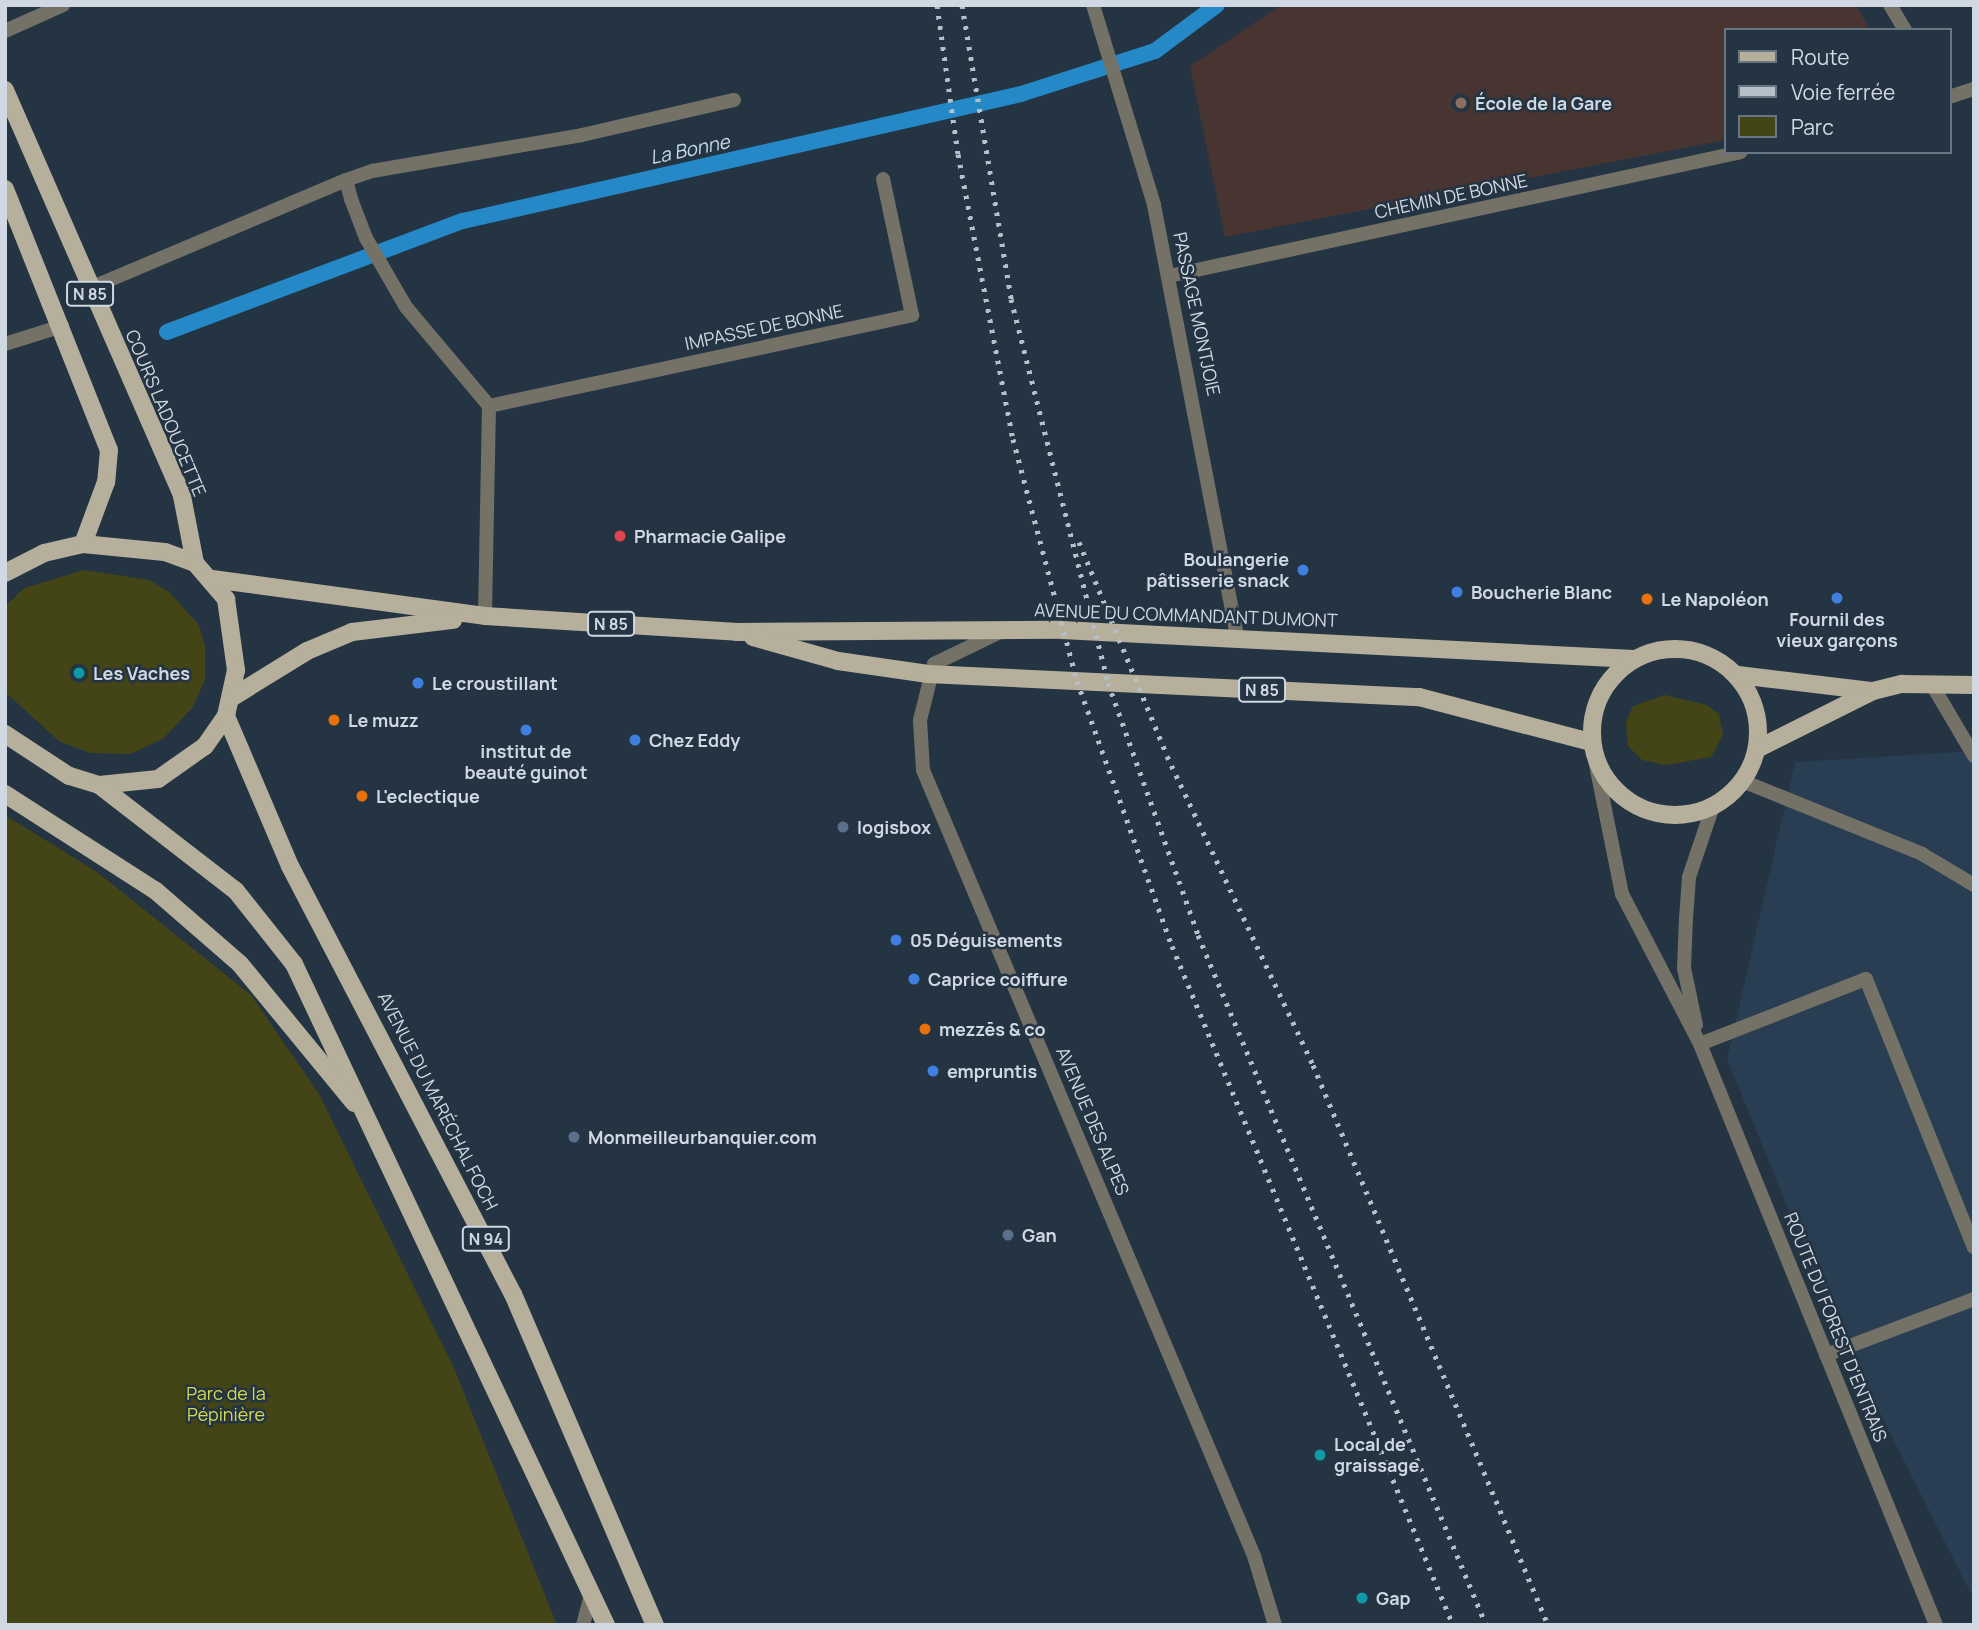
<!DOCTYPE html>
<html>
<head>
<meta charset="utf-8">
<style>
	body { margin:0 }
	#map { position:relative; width:1979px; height:1630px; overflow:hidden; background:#243442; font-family:Manrope,sans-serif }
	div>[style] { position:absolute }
	.built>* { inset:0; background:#293e52 }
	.education>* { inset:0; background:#483431 }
	.green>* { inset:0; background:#434517 }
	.stream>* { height:16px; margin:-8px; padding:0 8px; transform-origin:8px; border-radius:8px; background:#2589c8 }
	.service>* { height:14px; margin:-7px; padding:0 7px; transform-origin:7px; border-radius:7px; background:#747167 }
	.pedestrian>* { height:14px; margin:-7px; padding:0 7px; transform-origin:7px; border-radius:7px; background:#747167 }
	.minor>* { height:14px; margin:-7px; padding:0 7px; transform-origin:7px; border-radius:7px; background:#747167 }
	.tertiary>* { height:14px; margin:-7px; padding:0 7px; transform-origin:7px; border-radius:7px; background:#747167 }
	.primary>* { height:18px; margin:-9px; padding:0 9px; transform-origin:9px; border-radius:9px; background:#b6af9b }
	.primary>.ring { margin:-9px; padding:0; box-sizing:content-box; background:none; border:18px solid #b6af9b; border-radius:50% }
	.rail>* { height:5px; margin-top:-2.5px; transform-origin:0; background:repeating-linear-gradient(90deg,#b6c0ca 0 3.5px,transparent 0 10.5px) }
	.dots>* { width:19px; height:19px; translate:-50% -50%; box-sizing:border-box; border:4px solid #243442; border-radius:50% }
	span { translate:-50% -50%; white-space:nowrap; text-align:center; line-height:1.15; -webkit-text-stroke:5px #243442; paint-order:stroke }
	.shield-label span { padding:2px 5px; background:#243442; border:2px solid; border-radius:5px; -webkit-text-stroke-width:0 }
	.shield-label { font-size:16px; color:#d0d9e3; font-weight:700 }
	.poi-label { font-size:18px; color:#d0d9e3; font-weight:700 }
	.left { translate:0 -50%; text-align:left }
	.right { translate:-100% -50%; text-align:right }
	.street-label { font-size:18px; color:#d0d9e3 }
	.park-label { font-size:18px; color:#d5da4d }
	.water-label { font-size:19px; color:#c8dced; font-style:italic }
	.frame { position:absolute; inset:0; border:7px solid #d0d9e3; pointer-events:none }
	.legend { position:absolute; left:1724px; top:28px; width:228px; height:126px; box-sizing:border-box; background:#243442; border:2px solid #697682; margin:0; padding:9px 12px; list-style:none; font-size:21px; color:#d0d9e3 }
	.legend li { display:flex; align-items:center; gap:14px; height:35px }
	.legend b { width:35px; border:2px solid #697682 }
</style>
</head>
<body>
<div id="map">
	<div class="built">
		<i style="clip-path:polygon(1974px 751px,1974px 1600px,1833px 1319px,1727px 1059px,1795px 762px)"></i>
	</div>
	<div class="education">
		<i style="clip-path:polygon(1281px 5px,1856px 5px,1870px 30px,1725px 30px,1725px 140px,1225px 237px,1190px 66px)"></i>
	</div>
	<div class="green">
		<i style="clip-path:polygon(84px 570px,149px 580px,169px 592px,199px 625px,205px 646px,205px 680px,192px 708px,163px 739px,130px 754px,90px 753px,59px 741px,5px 692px,5px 607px,24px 588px)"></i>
		<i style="clip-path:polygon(1665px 695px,1707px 705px,1719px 714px,1723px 735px,1711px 757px,1666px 765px,1642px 760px,1628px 746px,1626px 722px,1633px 706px)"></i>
		<i style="clip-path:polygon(5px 815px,97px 872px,251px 995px,319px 1094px,454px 1368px,557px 1625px,5px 1625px)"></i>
	</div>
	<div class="stream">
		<i style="left:167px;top:332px;width:316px;rotate:-20.6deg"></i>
		<i style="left:463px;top:221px;width:572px;rotate:-12.82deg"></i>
		<i style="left:1021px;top:94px;width:141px;rotate:-17.8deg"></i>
		<i style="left:1155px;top:51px;width:77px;rotate:-36.6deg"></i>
	</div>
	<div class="service">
		<i style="left:1890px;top:5px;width:29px;rotate:59deg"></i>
		<i style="left:372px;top:171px;width:213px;rotate:-9.7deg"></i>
		<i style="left:582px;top:135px;width:156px;rotate:-13deg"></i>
		<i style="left:5px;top:344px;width:60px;rotate:-17.5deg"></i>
		<i style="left:1931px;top:683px;width:85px;rotate:59.5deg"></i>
		<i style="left:1745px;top:782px;width:191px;rotate:22.1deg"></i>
		<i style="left:1922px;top:854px;width:61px;rotate:30.8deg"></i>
		<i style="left:1700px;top:1044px;width:178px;rotate:-21.4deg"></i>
		<i style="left:1866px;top:979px;width:289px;rotate:68.1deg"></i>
		<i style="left:1826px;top:1355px;width:158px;rotate:-20.7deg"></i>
		<i style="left:583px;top:1625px;width:34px;rotate:-75deg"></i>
	</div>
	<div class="pedestrian">
		<i style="left:351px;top:199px;width:42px;rotate:69deg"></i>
		<i style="left:366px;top:238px;width:80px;rotate:59.9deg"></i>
	</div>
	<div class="minor">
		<i style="left:1093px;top:5px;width:209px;rotate:73deg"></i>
		<i style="left:1154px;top:205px;width:440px;rotate:79.1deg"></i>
		<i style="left:5px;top:31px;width:64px;rotate:-24.1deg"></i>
		<i style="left:1949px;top:97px;width:26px;rotate:-18deg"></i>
		<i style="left:346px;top:180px;width:28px;rotate:-19deg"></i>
		<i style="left:1169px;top:276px;width:585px;rotate:-12.23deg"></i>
		<i style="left:88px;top:289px;width:280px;rotate:-22.9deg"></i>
		<i style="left:346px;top:180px;width:20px;rotate:75deg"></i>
		<i style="left:406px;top:307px;width:129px;rotate:50deg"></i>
		<i style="left:489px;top:406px;width:210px;rotate:91.1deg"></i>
		<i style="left:489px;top:406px;width:433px;rotate:-12.1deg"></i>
		<i style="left:912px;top:315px;width:139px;rotate:-102deg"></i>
		<i style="left:998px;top:633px;width:71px;rotate:154.2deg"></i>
		<i style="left:934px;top:664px;width:58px;rotate:104deg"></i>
		<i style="left:920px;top:720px;width:50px;rotate:86.6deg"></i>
		<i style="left:923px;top:770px;width:853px;rotate:67.16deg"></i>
		<i style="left:1254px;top:1556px;width:72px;rotate:73.1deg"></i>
	</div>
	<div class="tertiary">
		<i style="left:1596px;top:765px;width:132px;rotate:78.6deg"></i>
		<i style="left:1622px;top:894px;width:169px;rotate:62.5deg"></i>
		<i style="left:1700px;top:1044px;width:627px;rotate:67.89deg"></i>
		<i style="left:1696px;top:1025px;width:58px;rotate:-101.9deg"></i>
		<i style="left:1684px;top:968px;width:49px;rotate:-87.7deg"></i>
		<i style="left:1686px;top:919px;width:42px;rotate:-85.9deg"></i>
		<i style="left:1689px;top:877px;width:72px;rotate:-71.3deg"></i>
	</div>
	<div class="primary">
		<i style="left:5px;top:90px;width:443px;rotate:66.4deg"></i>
		<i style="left:182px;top:496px;width:68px;rotate:79deg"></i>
		<i style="left:5px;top:189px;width:281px;rotate:68.3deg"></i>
		<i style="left:109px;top:450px;width:32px;rotate:95deg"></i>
		<i style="left:106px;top:482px;width:66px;rotate:110.4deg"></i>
		<i style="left:5px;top:573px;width:44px;rotate:-27.1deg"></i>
		<i style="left:44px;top:553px;width:40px;rotate:-13deg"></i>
		<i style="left:83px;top:544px;width:82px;rotate:5.6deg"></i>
		<i style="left:165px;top:552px;width:32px;rotate:20deg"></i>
		<i style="left:195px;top:563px;width:48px;rotate:49.3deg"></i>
		<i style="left:226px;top:599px;width:72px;rotate:82deg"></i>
		<i style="left:236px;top:670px;width:47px;rotate:102.3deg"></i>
		<i style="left:226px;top:716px;width:37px;rotate:125deg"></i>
		<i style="left:205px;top:746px;width:57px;rotate:144.9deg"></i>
		<i style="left:158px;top:779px;width:59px;rotate:174.2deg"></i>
		<i style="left:99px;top:785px;width:31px;rotate:-163deg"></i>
		<i style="left:69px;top:776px;width:77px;rotate:-146.7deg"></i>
		<i style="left:212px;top:579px;width:275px;rotate:7.7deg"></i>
		<i style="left:485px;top:616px;width:253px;rotate:3.6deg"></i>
		<i style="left:737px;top:632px;width:325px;rotate:-0.4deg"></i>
		<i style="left:1062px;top:630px;width:572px;rotate:2.91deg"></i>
		<i style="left:753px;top:637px;width:88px;rotate:15.8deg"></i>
		<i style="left:838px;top:661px;width:91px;rotate:8.2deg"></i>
		<i style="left:928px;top:674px;width:492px;rotate:2.7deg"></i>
		<i style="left:1419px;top:697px;width:177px;rotate:14.7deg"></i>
		<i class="ring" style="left:1592px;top:649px;width:148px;height:148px"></i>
		<i style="left:1738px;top:675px;width:136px;rotate:6.8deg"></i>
		<i style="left:231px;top:698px;width:89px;rotate:-31.7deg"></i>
		<i style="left:307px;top:651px;width:49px;rotate:-22.9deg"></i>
		<i style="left:352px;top:632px;width:102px;rotate:-6.8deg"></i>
		<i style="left:226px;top:716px;width:163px;rotate:66.9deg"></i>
		<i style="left:290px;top:866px;width:483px;rotate:62.5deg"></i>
		<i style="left:513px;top:1294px;width:360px;rotate:66.8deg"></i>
		<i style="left:1759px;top:748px;width:127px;rotate:-26.6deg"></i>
		<i style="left:1873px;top:691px;width:30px;rotate:-14deg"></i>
		<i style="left:1902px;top:684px;width:72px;rotate:0.8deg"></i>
		<i style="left:99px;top:785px;width:173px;rotate:37.7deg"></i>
		<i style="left:236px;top:891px;width:93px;rotate:51.5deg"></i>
		<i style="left:294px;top:964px;width:731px;rotate:64.73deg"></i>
		<i style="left:5px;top:794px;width:179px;rotate:32.7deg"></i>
		<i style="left:156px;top:891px;width:111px;rotate:41deg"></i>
		<i style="left:240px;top:964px;width:180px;rotate:50.6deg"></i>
	</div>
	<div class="rail">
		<i style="left:937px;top:5px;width:150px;rotate:82deg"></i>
		<i style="left:958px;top:154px;width:290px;rotate:79.1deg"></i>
		<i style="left:1013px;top:439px;width:250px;rotate:75.2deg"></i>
		<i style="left:1077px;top:681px;width:282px;rotate:70.3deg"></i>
		<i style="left:1172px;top:946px;width:735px;rotate:67.52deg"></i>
		<i style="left:962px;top:5px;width:298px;rotate:80.5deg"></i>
		<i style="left:1011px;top:299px;width:396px;rotate:75.8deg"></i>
		<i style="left:1108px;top:683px;width:268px;rotate:70.3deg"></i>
		<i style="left:1198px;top:935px;width:748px;rotate:67.34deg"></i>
		<i style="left:1079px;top:542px;width:231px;rotate:67.6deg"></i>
		<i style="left:1167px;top:756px;width:342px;rotate:64.7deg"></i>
		<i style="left:1313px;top:1065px;width:607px;rotate:67.23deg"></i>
	</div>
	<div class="dots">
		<i style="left:1461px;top:103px;background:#8d6e63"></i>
		<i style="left:620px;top:536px;background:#e0444e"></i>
		<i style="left:1303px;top:570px;background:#3f7fe0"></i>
		<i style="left:1457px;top:592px;background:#3f7fe0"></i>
		<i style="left:1837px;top:598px;background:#3f7fe0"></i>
		<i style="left:1647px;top:599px;background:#e8710a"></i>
		<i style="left:79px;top:673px;background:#0f9aa8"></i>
		<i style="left:418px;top:683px;background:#3f7fe0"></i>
		<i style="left:334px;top:720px;background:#e8710a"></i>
		<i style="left:526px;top:730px;background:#3f7fe0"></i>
		<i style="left:635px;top:740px;background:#3f7fe0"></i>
		<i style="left:362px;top:796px;background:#e8710a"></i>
		<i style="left:843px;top:827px;background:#5c6f8a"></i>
		<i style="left:896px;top:940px;background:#3f7fe0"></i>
		<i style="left:914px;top:979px;background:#3f7fe0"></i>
		<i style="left:925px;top:1029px;background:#e8710a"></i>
		<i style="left:933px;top:1071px;background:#3f7fe0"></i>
		<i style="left:574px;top:1137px;background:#5c6f8a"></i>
		<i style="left:1008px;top:1235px;background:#5c6f8a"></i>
		<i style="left:1320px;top:1455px;background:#0f9aa8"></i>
		<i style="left:1362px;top:1598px;background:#0f9aa8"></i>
	</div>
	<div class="shield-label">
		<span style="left:90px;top:294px">N 85</span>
		<span style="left:611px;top:624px">N 85</span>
		<span style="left:1262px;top:690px">N 85</span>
		<span style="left:486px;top:1239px">N 94</span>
	</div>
	<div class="poi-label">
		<span class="left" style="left:1475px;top:103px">École de la Gare</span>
		<span class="left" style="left:634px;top:536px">Pharmacie Galipe</span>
		<span class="right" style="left:1289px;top:570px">Boulangerie<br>pâtisserie snack</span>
		<span class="left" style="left:1471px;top:592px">Boucherie Blanc</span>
		<span class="left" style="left:1661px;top:599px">Le Napoléon</span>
		<span style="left:1837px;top:630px">Fournil des<br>vieux garçons</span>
		<span class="left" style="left:93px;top:673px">Les Vaches</span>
		<span class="left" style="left:432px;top:683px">Le croustillant</span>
		<span class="left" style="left:348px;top:720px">Le muzz</span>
		<span class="left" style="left:649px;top:740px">Chez Eddy</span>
		<span style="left:526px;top:762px">institut de<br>beauté guinot</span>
		<span class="left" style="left:376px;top:796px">L'eclectique</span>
		<span class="left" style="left:857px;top:827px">logisbox</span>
		<span class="left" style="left:910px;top:940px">05 Déguisements</span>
		<span class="left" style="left:928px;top:979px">Caprice coiffure</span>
		<span class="left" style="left:939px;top:1029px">mezzēs &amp; co</span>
		<span class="left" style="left:947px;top:1071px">empruntis</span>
		<span class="left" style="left:588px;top:1137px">Monmeilleurbanquier.com</span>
		<span class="left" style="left:1022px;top:1235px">Gan</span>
		<span class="left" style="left:1334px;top:1455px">Local de<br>graissage</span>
		<span class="left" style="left:1376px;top:1598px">Gap</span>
	</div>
	<div class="street-label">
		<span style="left:1451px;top:196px;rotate:-12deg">CHEMIN DE BONNE</span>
		<span style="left:1197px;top:314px;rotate:78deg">PASSAGE MONTJOIE</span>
		<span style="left:764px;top:327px;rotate:-12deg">IMPASSE DE BONNE</span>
		<span style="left:166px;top:413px;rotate:67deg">COURS LADOUCETTE</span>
		<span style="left:1186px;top:615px;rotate:2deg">AVENUE DU COMMANDANT DUMONT</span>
		<span style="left:438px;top:1101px;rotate:63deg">AVENUE DU MARÉCHAL FOCH</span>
		<span style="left:1093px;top:1121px;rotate:67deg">AVENUE DES ALPES</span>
		<span style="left:1836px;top:1327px;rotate:68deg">ROUTE DU FOREST D'ENTRAIS</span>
	</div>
	<div class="park-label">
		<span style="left:226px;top:1404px">Parc de la<br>Pépinière</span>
	</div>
	<div class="water-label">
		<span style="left:690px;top:150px;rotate:-12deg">La Bonne</span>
	</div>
	<div class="frame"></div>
	<ul class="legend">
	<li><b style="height:9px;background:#b6af9b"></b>Route</li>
	<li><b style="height:9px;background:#b6c0ca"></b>Voie ferrée</li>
	<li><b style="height:19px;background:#434517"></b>Parc</li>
	</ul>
</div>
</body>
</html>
